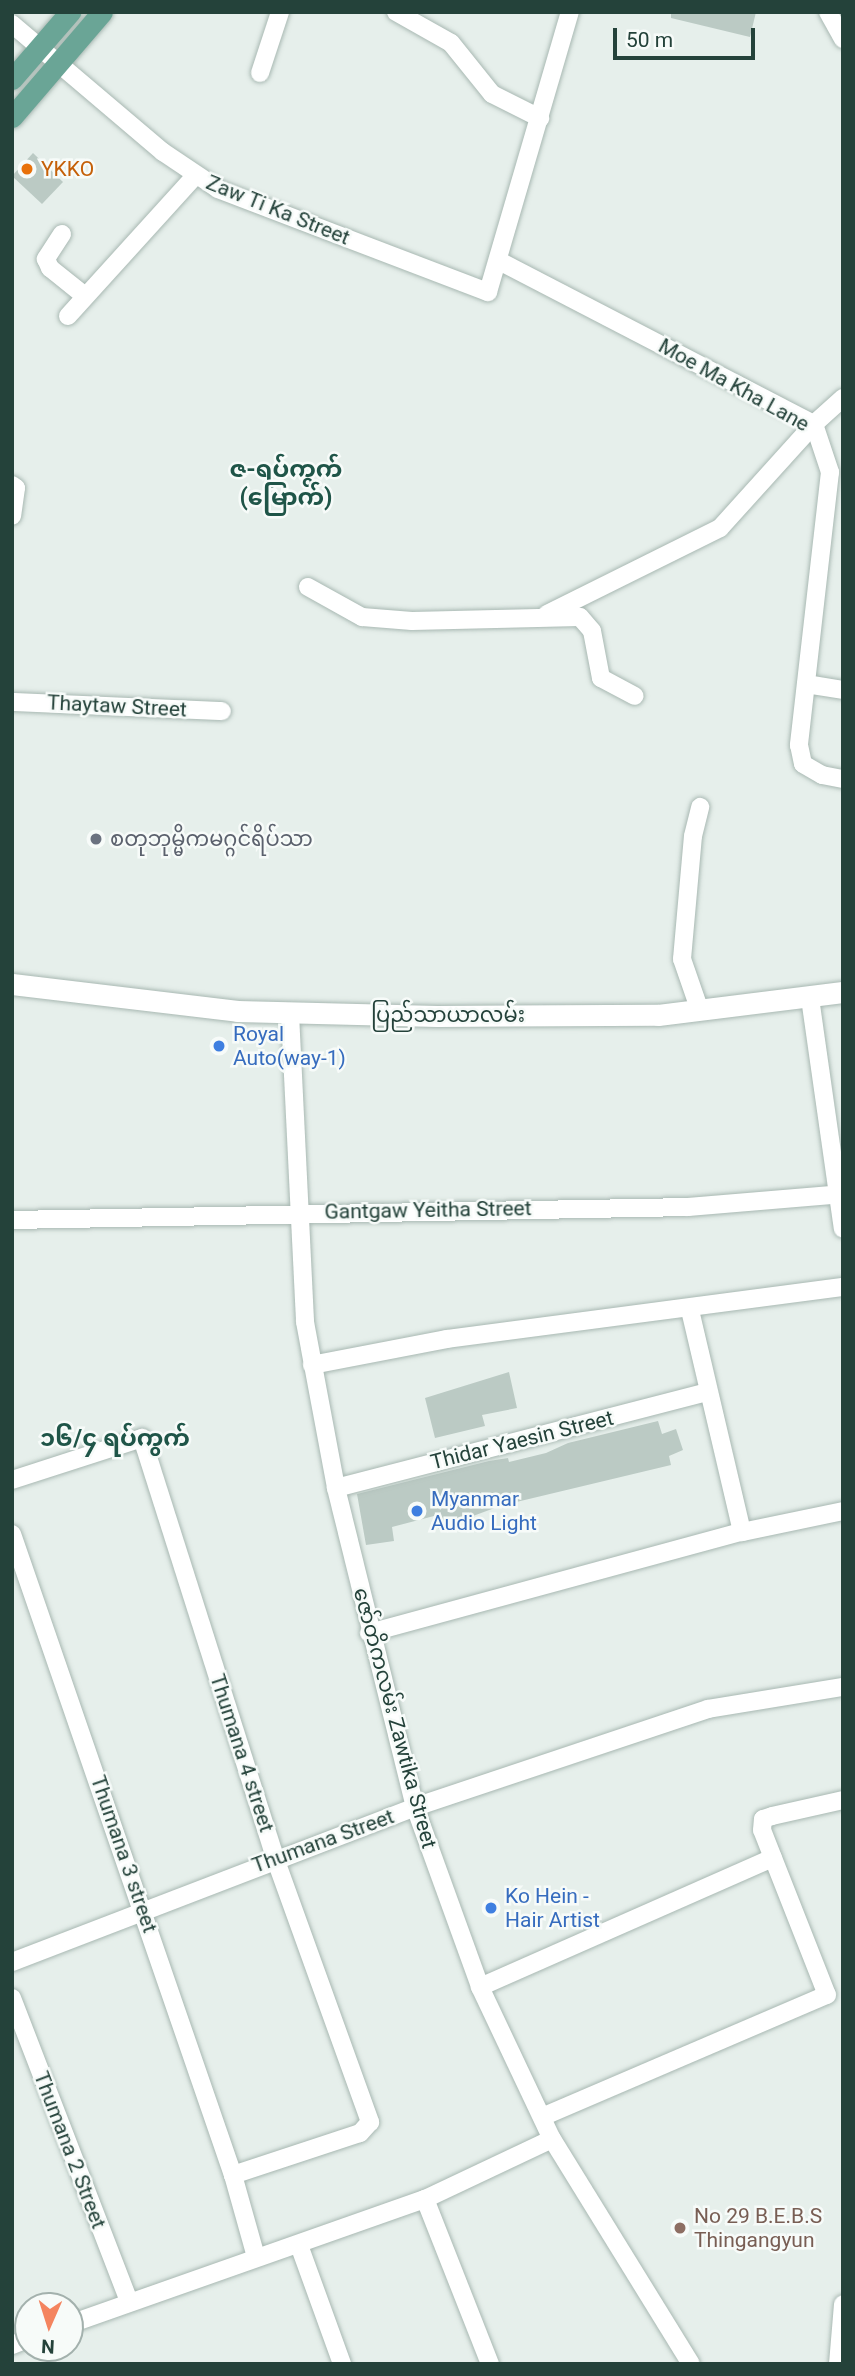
<!DOCTYPE html>
<html>
<head>
<meta charset="utf-8">
<style>
	body { margin:0 }
	#map { position:relative; width:855px; height:2376px; overflow:hidden; background:#e6efeb; font-family:Roboto,"Noto Sans Myanmar",sans-serif }
	div>[style] { position:absolute }
	.building>* { inset:0; background:#bbcac4 }
	.roads { filter:drop-shadow(0 0 2px #a8b8b2) drop-shadow(0 0 2px #a8b8b2) }
	.street>* { height:18px; margin:-9px; padding:0 9px; transform-origin:9px; border-radius:9px; background:#fff }
	.secondary>* { height:21px; margin:-10.5px; padding:0 10.5px; transform-origin:10.5px; border-radius:10.5px; background:#fff }
	.primary>* { height:21px; margin:-10.5px; padding:0 10.5px; transform-origin:10.5px; border-radius:10.5px; background:#6aa596 }
	.dots>* { width:19px; height:19px; translate:-50% -50%; box-sizing:border-box; border:4px solid #f7fbf9; border-radius:50% }
	span { translate:-50% -50%; white-space:nowrap; text-align:center; line-height:1.15; -webkit-text-stroke:5px #f7fbf9; paint-order:stroke }
	.food-label { font-size:21px; color:#c56008 }
	.left { translate:0 -50%; text-align:left }
	.street-label { font-size:21px; color:#24423a }
	.worship-label { font-size:21px; color:#5b616d }
	.shop-label { font-size:21px; color:#366cbe }
	.education-label { font-size:21px; color:#785e54 }
	.quarter-label { font-size:24px; color:#1f5548; font-weight:700 }
	.frame { position:absolute; inset:0; border:14px solid #24423a; pointer-events:none }
	.north { position:absolute; left:14px; top:2292px; width:70px; height:70px; box-sizing:border-box; background:#f7fbf9; border:2px solid #a3b1ad; border-radius:50%; rotate:183deg; font-size:19px; font-weight:700; line-height:28px; text-align:center; color:#24423a }
	.north::after { content:''; display:block; margin:auto; width:24px; height:32px; background:#f4845f; clip-path:polygon(50% 0,100% 100%,50% 72%,0 100%) }
	.scale { position:absolute; left:613px; top:28px; width:142px; height:32px; box-sizing:border-box; border:4px solid #24423a; border-top:0; padding-left:9px; font-size:21px; line-height:24px; white-space:nowrap; color:#24423a; -webkit-text-stroke:5px #f7fbf9; paint-order:stroke }
</style>
</head>
<body>
<div id="map">
	<div class="building">
		<i style="clip-path:polygon(671px 12px,756px 12px,750px 37px,671px 18px)"></i>
		<i style="clip-path:polygon(33px 153px,63px 182px,42px 204px,12px 176px)"></i>
		<i style="clip-path:polygon(509px 1372px,517px 1408px,482px 1415px,485px 1426px,435px 1438px,425px 1398px)"></i>
		<i style="clip-path:polygon(658px 1421px,662px 1434px,676px 1429px,683px 1450px,669px 1456px,671px 1465px,500px 1506px,438px 1529px,434px 1516px,392px 1527px,394px 1541px,366px 1545px,357px 1494px,489px 1461px,508px 1458px,509px 1462px,546px 1453px,568px 1443px)"></i>
	</div>
	<div class="roads">
		<div class="street">
			<i style="left:396px;top:12px;width:63px;rotate:29.4deg"></i>
			<i style="left:451px;top:43px;width:65px;rotate:51.2deg"></i>
			<i style="left:492px;top:94px;width:54px;rotate:26.6deg"></i>
			<i style="left:828px;top:12px;width:31px;rotate:61deg"></i>
			<i style="left:12px;top:24px;width:198px;rotate:40.3deg"></i>
			<i style="left:163px;top:152px;width:66px;rotate:33.9deg"></i>
			<i style="left:218px;top:189px;width:289px;rotate:20.9deg"></i>
			<i style="left:488px;top:292px;width:292px;rotate:-73.7deg"></i>
			<i style="left:260px;top:73px;width:64px;rotate:-71.8deg"></i>
			<i style="left:62px;top:234px;width:30px;rotate:123deg"></i>
			<i style="left:46px;top:259px;width:10px;rotate:66deg"></i>
			<i style="left:50px;top:268px;width:45px;rotate:38.7deg"></i>
			<i style="left:499px;top:261px;width:355px;rotate:27.4deg"></i>
			<i style="left:814px;top:424px;width:51px;rotate:71.6deg"></i>
			<i style="left:830px;top:472px;width:275px;rotate:96.5deg"></i>
			<i style="left:799px;top:745px;width:19px;rotate:78deg"></i>
			<i style="left:803px;top:764px;width:22px;rotate:30deg"></i>
			<i style="left:822px;top:775px;width:21px;rotate:11deg"></i>
			<i style="left:68px;top:316px;width:189px;rotate:-47.8deg"></i>
			<i style="left:12px;top:485px;width:5px;rotate:37deg"></i>
			<i style="left:16px;top:488px;width:28px;rotate:98deg"></i>
			<i style="left:308px;top:587px;width:62px;rotate:29.1deg"></i>
			<i style="left:362px;top:617px;width:50px;rotate:4.6deg"></i>
			<i style="left:412px;top:621px;width:168px;rotate:-1.4deg"></i>
			<i style="left:580px;top:617px;width:18px;rotate:49deg"></i>
			<i style="left:592px;top:631px;width:48px;rotate:79.2deg"></i>
			<i style="left:601px;top:678px;width:38px;rotate:28deg"></i>
			<i style="left:547px;top:614px;width:193px;rotate:-26.4deg"></i>
			<i style="left:720px;top:528px;width:140px;rotate:-47.9deg"></i>
			<i style="left:814px;top:424px;width:39px;rotate:-42deg"></i>
			<i style="left:806px;top:684px;width:37px;rotate:9deg"></i>
			<i style="left:12px;top:702px;width:210px;rotate:2.5deg"></i>
			<i style="left:810px;top:998px;width:233px;rotate:81.9deg"></i>
			<i style="left:700px;top:1011px;width:55px;rotate:-109.1deg"></i>
			<i style="left:682px;top:959px;width:123px;rotate:-84.9deg"></i>
			<i style="left:693px;top:836px;width:30px;rotate:-76deg"></i>
			<i style="left:290px;top:1014px;width:308px;rotate:87.2deg"></i>
			<i style="left:305px;top:1322px;width:169px;rotate:79.4deg"></i>
			<i style="left:336px;top:1488px;width:329px;rotate:76.1deg"></i>
			<i style="left:415px;top:1807px;width:191px;rotate:70.1deg"></i>
			<i style="left:480px;top:1987px;width:168px;rotate:64.7deg"></i>
			<i style="left:552px;top:2139px;width:264px;rotate:58.3deg"></i>
			<i style="left:12px;top:1220px;width:676px;rotate:-1.1deg"></i>
			<i style="left:688px;top:1207px;width:156px;rotate:-4.8deg"></i>
			<i style="left:690px;top:1310px;width:228px;rotate:76.8deg"></i>
			<i style="left:312px;top:1365px;width:137px;rotate:-10.9deg"></i>
			<i style="left:447px;top:1339px;width:399px;rotate:-7.5deg"></i>
			<i style="left:12px;top:1480px;width:137px;rotate:-17.9deg"></i>
			<i style="left:142px;top:1438px;width:441px;rotate:72.4deg"></i>
			<i style="left:275px;top:1858px;width:281px;rotate:70.2deg"></i>
			<i style="left:370px;top:2122px;width:15px;rotate:132deg"></i>
			<i style="left:360px;top:2133px;width:134px;rotate:161.7deg"></i>
			<i style="left:336px;top:1488px;width:384px;rotate:-14.5deg"></i>
			<i style="left:12px;top:1534px;width:678px;rotate:70.98deg"></i>
			<i style="left:233px;top:2175px;width:85px;rotate:74.3deg"></i>
			<i style="left:369px;top:1633px;width:386px;rotate:-15.2deg"></i>
			<i style="left:742px;top:1532px;width:103px;rotate:-11.7deg"></i>
			<i style="left:12px;top:1962px;width:432px;rotate:-21deg"></i>
			<i style="left:415px;top:1807px;width:309px;rotate:-18.5deg"></i>
			<i style="left:708px;top:1709px;width:137px;rotate:-9.3deg"></i>
			<i style="left:480px;top:1987px;width:320px;rotate:-23.8deg"></i>
			<i style="left:12px;top:1998px;width:326px;rotate:68.9deg"></i>
			<i style="left:542px;top:2117px;width:310px;rotate:-23.2deg"></i>
			<i style="left:827px;top:1995px;width:177px;rotate:-111.5deg"></i>
			<i style="left:762px;top:1830px;width:11px;rotate:-85deg"></i>
			<i style="left:763px;top:1819px;width:9px;rotate:-18deg"></i>
			<i style="left:772px;top:1816px;width:73px;rotate:-12.7deg"></i>
			<i style="left:425px;top:2199px;width:177px;rotate:68.5deg"></i>
			<i style="left:299px;top:2245px;width:127px;rotate:70.1deg"></i>
			<i style="left:70px;top:2324px;width:376px;rotate:-19.4deg"></i>
			<i style="left:425px;top:2199px;width:140px;rotate:-25.3deg"></i>
			<i style="left:12px;top:2345px;width:17px;rotate:-21deg"></i>
			<i style="left:838px;top:2364px;width:60px;rotate:-85.2deg"></i>
		</div>
		<div class="secondary">
			<i style="left:12px;top:984px;width:227px;rotate:6.8deg"></i>
			<i style="left:237px;top:1011px;width:200px;rotate:1.4deg"></i>
			<i style="left:437px;top:1016px;width:221px;rotate:-0.3deg"></i>
			<i style="left:658px;top:1015px;width:186px;rotate:-7.1deg"></i>
		</div>
		<div class="primary">
			<i style="left:12px;top:79px;width:89px;rotate:-49.1deg"></i>
			<i style="left:12px;top:117px;width:138px;rotate:-49.4deg"></i>
		</div>
	</div>
	<div class="dots">
		<i style="left:27px;top:169px;background:#e8710a"></i>
		<i style="left:96px;top:839px;background:#6b7280"></i>
		<i style="left:219px;top:1046px;background:#3f7fe0"></i>
		<i style="left:417px;top:1511px;background:#3f7fe0"></i>
		<i style="left:491px;top:1908px;background:#3f7fe0"></i>
		<i style="left:680px;top:2228px;background:#8d6e63"></i>
	</div>
	<div class="food-label">
		<span class="left" style="left:41px;top:169px">YKKO</span>
	</div>
	<div class="street-label">
		<span style="left:278px;top:210px;rotate:22deg">Zaw Ti Ka Street</span>
		<span style="left:734px;top:385px;rotate:29deg">Moe Ma Kha Lane</span>
		<span style="left:117px;top:706px;rotate:3deg">Thaytaw Street</span>
		<span style="left:448px;top:1015px">ပြည်သာယာလမ်း</span>
		<span style="left:428px;top:1210px;rotate:-1deg">Gantgaw Yeitha Street</span>
		<span style="left:522px;top:1440px;rotate:-14deg">Thidar Yaesin Street</span>
		<span style="left:395px;top:1718px;rotate:75deg">ဇော်တိကလမ်း Zawtika Street</span>
		<span style="left:242px;top:1753px;rotate:72deg">Thumana 4 street</span>
		<span style="left:323px;top:1841px;rotate:-20deg">Thumana Street</span>
		<span style="left:124px;top:1854px;rotate:71deg">Thumana 3 street</span>
		<span style="left:70px;top:2150px;rotate:69deg">Thumana 2 Street</span>
	</div>
	<div class="worship-label">
		<span class="left" style="left:110px;top:839px">စတုဘုမ္မိကမဂ္ဂင်ရိပ်သာ</span>
	</div>
	<div class="shop-label">
		<span class="left" style="left:233px;top:1046px">Royal<br>Auto(way-1)</span>
		<span class="left" style="left:431px;top:1511px">Myanmar<br>Audio Light</span>
		<span class="left" style="left:505px;top:1908px">Ko Hein -<br>Hair Artist</span>
	</div>
	<div class="education-label">
		<span class="left" style="left:694px;top:2228px">No 29 B.E.B.S<br>Thingangyun</span>
	</div>
	<div class="quarter-label">
		<span style="left:286px;top:484px">ဇ-ရပ်ကွက်<br>(မြောက်)</span>
		<span style="left:115px;top:1439px">၁၆/၄ ရပ်ကွက်</span>
	</div>
	<div class="frame"></div>
	<div class="north">N</div>
	<div class="scale">50 m</div>
</div>
</body>
</html>
